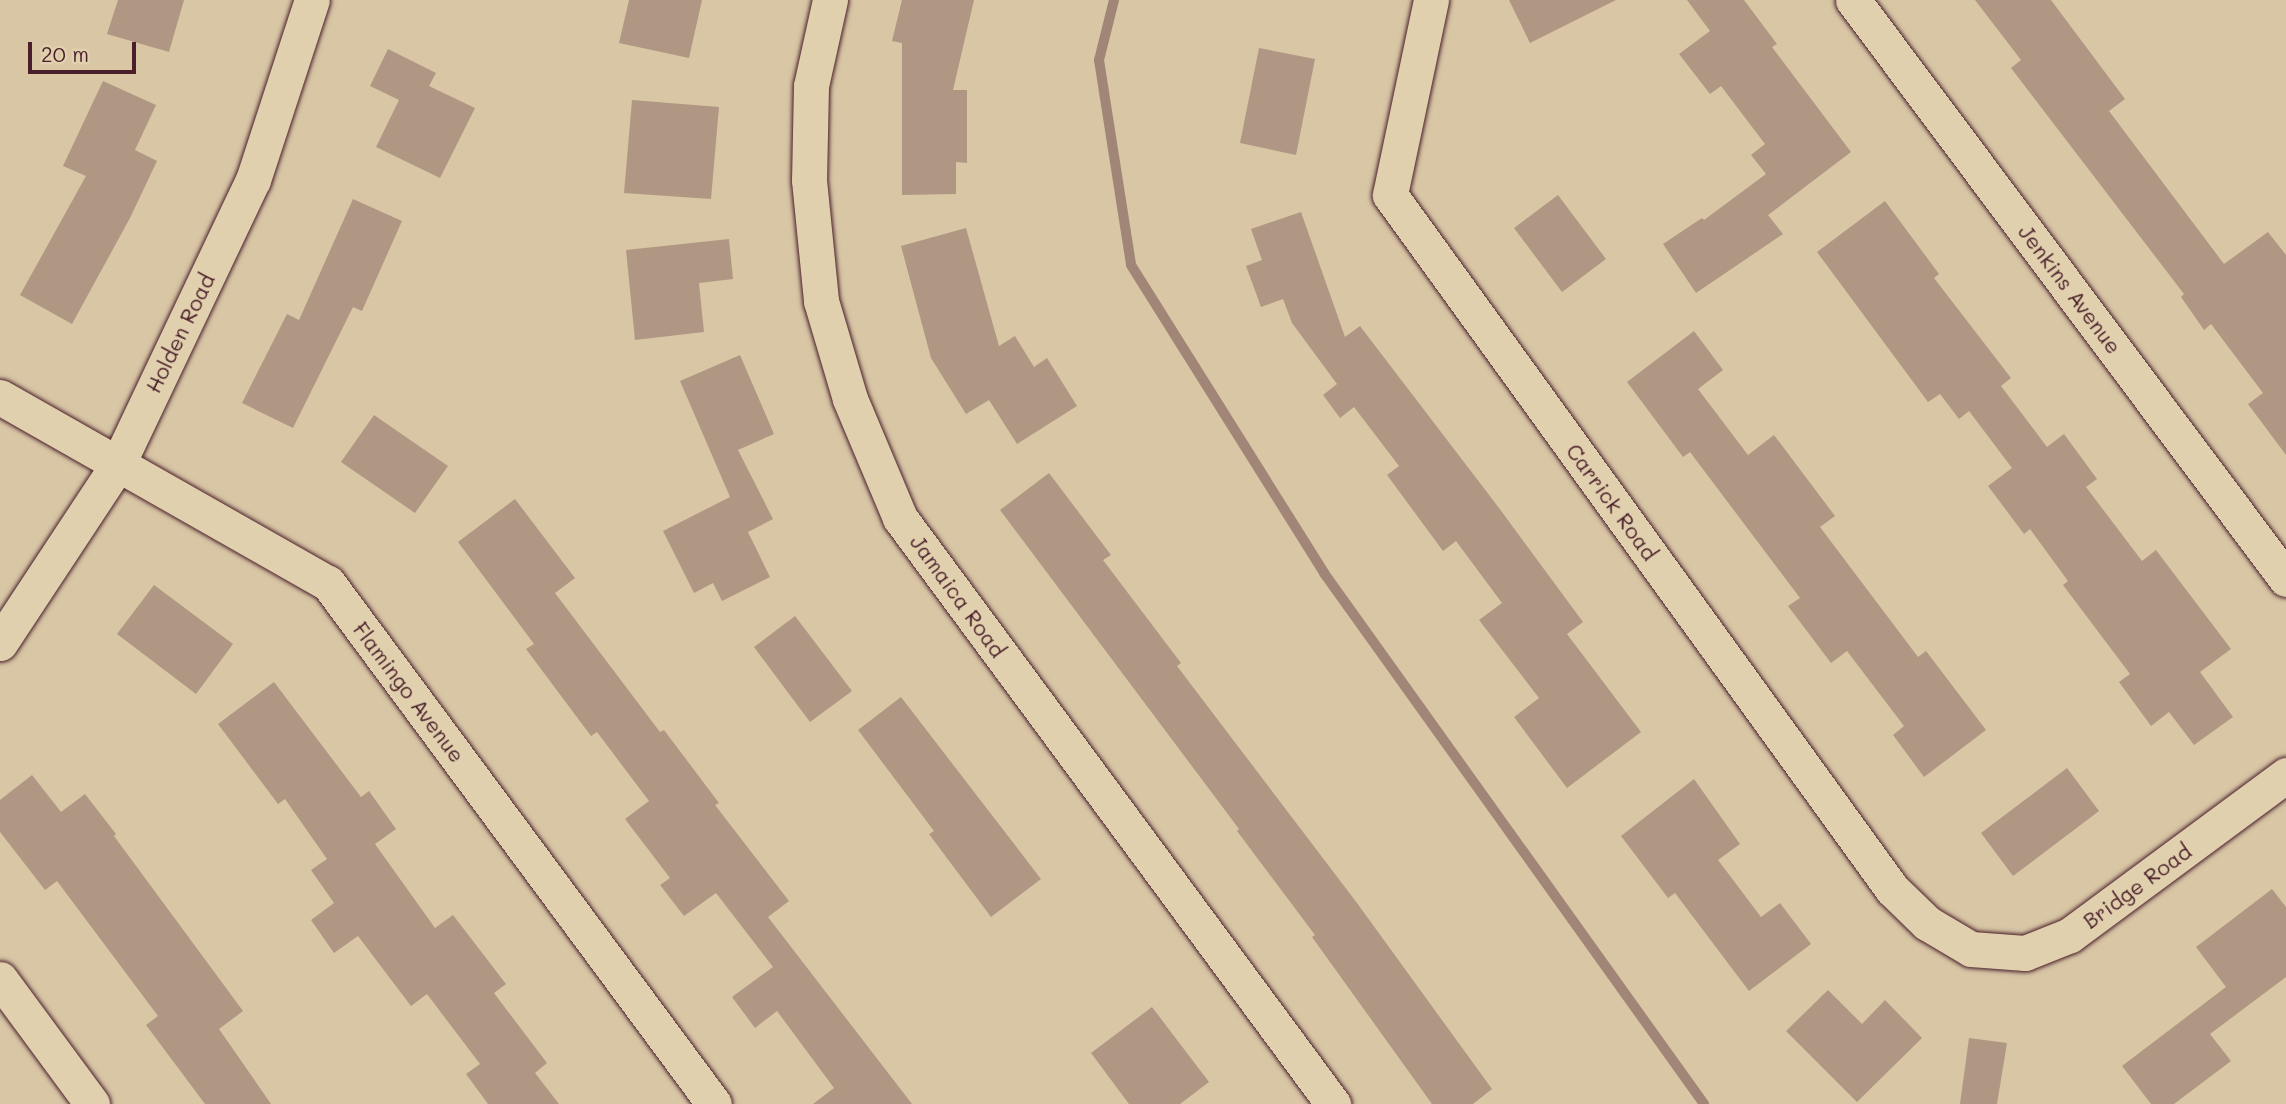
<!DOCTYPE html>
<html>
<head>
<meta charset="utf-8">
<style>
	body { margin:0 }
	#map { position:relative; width:2286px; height:1104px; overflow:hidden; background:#d8c6a5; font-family:Mali,sans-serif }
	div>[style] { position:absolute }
	.stream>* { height:10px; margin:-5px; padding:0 5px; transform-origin:5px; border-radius:5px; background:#a18576 }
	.building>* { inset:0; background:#b09783 }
	.roads { filter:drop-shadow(0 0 2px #4a1f2b) drop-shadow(0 0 2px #4a1f2b) }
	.minor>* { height:35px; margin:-17.5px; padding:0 17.5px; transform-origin:17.5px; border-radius:17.5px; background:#e1d0ad }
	span { translate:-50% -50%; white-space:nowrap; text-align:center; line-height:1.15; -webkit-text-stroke:5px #e1d0ad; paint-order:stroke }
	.street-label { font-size:21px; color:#4a1f2b }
	.scale { position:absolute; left:28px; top:42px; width:108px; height:32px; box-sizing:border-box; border:4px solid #4a1f2b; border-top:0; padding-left:9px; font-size:21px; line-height:24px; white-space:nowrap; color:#4a1f2b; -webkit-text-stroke:5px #e1d0ad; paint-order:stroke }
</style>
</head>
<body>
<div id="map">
	<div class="stream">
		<i style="left:1114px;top:0;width:62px;rotate:104deg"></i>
		<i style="left:1099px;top:60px;width:207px;rotate:81.1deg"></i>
		<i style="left:1131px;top:265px;width:363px;rotate:57.9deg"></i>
		<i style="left:1324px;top:573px;width:653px;rotate:54.41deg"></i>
	</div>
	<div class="building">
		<i style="clip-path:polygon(118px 0,184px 0,169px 52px,107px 34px)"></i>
		<i style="clip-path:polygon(629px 0,702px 0,689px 58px,619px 43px)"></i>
		<i style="clip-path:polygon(902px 0,974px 0,953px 90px,967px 90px,967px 163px,956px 162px,956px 194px,902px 195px,902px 43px,892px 41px)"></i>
		<i style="clip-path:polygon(1509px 0,1616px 0,1530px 43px)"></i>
		<i style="clip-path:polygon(1687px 0,1744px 0,1777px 44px,1772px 47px,1851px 152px,1768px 215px,1783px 234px,1696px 293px,1663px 244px,1702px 218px,1704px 220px,1766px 174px,1751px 155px,1765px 144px,1721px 86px,1710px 94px,1679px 54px,1710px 31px)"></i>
		<i style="clip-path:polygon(1975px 0,2051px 0,2125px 99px,2109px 111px,2224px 264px,2268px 232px,2286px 255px,2286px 455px,2248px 404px,2263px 393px,2211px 324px,2204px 330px,2181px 297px,2184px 294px,2011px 68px,2021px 60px)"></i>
		<i style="clip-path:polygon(1259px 48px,1315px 59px,1296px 155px,1240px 143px)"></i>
		<i style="clip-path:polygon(388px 49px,436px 73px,429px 86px,475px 108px,440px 178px,376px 147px,399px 100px,370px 86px)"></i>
		<i style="clip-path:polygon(103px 81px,156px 105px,135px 150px,157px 161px,130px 218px,72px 324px,20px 295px,86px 176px,63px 166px)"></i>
		<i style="clip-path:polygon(632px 100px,719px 107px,711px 199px,624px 193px)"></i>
		<i style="clip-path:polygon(1558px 195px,1606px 259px,1562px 292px,1514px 228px)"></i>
		<i style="clip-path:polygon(353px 199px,402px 221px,362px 311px,353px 307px,293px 428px,242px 403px,287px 314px,299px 320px)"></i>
		<i style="clip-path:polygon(1885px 201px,1939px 274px,1934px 278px,2011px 378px,2001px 386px,2047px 447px,2064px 434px,2097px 479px,2086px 487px,2142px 561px,2156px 550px,2231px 649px,2200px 672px,2233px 717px,2194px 745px,2169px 712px,2151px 726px,2119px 682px,2130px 674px,2063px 585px,2068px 581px,2030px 529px,2024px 534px,1988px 486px,2012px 468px,1969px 411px,1959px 419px,1940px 394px,1928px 402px,1817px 252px)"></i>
		<i style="clip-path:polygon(1301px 212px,1345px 337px,1360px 326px,1499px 508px,1583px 622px,1567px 634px,1641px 732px,1567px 788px,1514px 717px,1539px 698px,1479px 620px,1502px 603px,1456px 541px,1443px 551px,1387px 475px,1399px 466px,1354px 407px,1340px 418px,1323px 395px,1337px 384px,1292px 323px,1283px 299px,1261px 307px,1246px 266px,1262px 260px,1251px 229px)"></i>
		<i style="clip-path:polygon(966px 228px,999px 346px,1015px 336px,1034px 367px,1047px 358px,1077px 406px,1017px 444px,989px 400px,966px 414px,931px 358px,901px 246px)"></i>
		<i style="clip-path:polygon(729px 239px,733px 279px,699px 283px,704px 332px,635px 340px,626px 250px)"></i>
		<i style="clip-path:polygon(1694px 331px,1723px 370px,1698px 389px,1748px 455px,1774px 435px,1835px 516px,1820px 527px,1918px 657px,1926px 651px,1986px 730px,1924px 777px,1893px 735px,1904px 726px,1847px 651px,1831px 663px,1788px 606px,1800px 598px,1690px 452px,1683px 457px,1627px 382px)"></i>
		<i style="clip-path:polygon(740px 355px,774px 434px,738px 450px,773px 519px,748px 532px,770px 577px,722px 601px,713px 583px,694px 593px,663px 531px,730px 497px,680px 381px)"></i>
		<i style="clip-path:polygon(374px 415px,448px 466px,415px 513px,341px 462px)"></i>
		<i style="clip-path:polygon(1049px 473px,1111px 555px,1103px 560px,1181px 663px,1177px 666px,1357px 903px,1492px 1089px,1473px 1104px,1432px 1104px,1312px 937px,1315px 935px,1237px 831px,1239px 829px,1000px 510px)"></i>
		<i style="clip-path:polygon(515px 499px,575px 578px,555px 593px,660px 732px,664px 730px,719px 803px,715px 805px,789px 901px,768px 917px,912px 1104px,813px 1104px,834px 1088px,777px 1011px,755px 1028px,732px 997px,773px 967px,716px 893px,684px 916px,660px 885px,670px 878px,625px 819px,649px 801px,597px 732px,591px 736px,526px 649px,534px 644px,458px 542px)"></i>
		<i style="clip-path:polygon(154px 585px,233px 644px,196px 694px,117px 634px)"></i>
		<i style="clip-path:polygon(795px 616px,852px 691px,810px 722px,754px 647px)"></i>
		<i style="clip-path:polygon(274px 682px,361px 797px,369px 791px,396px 829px,375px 844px,435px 928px,453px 915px,506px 984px,494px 993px,547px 1063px,535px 1073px,559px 1104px,488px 1104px,466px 1074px,480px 1064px,427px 994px,411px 1006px,358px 936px,334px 953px,311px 920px,334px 903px,311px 870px,327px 859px,285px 799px,278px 804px,218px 724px)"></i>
		<i style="clip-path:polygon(901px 697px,1041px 879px,991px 917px,929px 834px,934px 831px,858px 730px)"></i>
		<i style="clip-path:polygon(2067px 768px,2099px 811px,2013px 876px,1981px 833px)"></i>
		<i style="clip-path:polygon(32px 775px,61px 812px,85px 794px,116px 834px,114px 836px,243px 1011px,219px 1029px,271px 1104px,205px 1104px,146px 1025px,158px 1016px,57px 881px,45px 890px,0 832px,0 800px)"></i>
		<i style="clip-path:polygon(1694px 779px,1740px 844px,1718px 860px,1761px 917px,1780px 903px,1811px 944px,1749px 991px,1675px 893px,1668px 898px,1621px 836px)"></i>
		<i style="clip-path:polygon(2272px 889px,2286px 907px,2286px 977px,2210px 1034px,2231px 1061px,2174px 1104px,2151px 1104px,2122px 1066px,2226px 987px,2196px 947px)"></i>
		<i style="clip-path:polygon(1828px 990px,1862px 1024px,1885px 1000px,1922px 1038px,1857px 1102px,1786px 1031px)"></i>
		<i style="clip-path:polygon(1152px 1007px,1209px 1082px,1180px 1104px,1129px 1104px,1091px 1053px)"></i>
		<i style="clip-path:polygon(1969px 1038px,2007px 1043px,1997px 1104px,1960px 1104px)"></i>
	</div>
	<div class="roads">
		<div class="minor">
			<i style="left:830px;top:0;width:88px;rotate:102.5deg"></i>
			<i style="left:811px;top:86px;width:94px;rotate:91.2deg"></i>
			<i style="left:809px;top:180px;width:122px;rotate:84.3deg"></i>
			<i style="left:821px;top:301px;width:102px;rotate:73.5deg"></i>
			<i style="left:850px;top:399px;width:129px;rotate:67.2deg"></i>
			<i style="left:900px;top:518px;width:729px;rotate:53.54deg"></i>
			<i style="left:1431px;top:0;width:199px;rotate:101.9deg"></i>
			<i style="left:1390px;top:195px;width:857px;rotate:54.12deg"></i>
			<i style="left:1892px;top:889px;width:49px;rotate:44.2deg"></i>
			<i style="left:1927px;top:923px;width:51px;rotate:30.6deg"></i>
			<i style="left:1971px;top:949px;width:54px;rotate:4.2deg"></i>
			<i style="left:2025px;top:953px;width:48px;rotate:-21.8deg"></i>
			<i style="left:2070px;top:935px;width:269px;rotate:-36.5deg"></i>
			<i style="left:1853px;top:0;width:723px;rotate:53.21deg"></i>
			<i style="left:0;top:397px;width:377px;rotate:29.6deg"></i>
			<i style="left:328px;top:583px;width:648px;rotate:53.47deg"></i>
			<i style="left:0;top:643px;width:214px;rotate:-56.6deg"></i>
			<i style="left:118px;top:464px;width:314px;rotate:-64.6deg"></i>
			<i style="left:253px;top:180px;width:189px;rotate:-71.9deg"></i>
			<i style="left:0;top:979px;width:155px;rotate:53.6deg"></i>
		</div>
	</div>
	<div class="street-label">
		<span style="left:2070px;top:289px;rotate:53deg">Jenkins Avenue</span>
		<span style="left:180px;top:333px;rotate:-64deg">Holden Road</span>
		<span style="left:1612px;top:502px;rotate:54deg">Carrick Road</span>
		<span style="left:958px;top:596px;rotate:54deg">Jamaica Road</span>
		<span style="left:409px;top:692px;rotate:53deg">Flamingo Avenue</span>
		<span style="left:2137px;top:886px;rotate:-36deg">Bridge Road</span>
	</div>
	<div class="scale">20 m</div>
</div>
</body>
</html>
